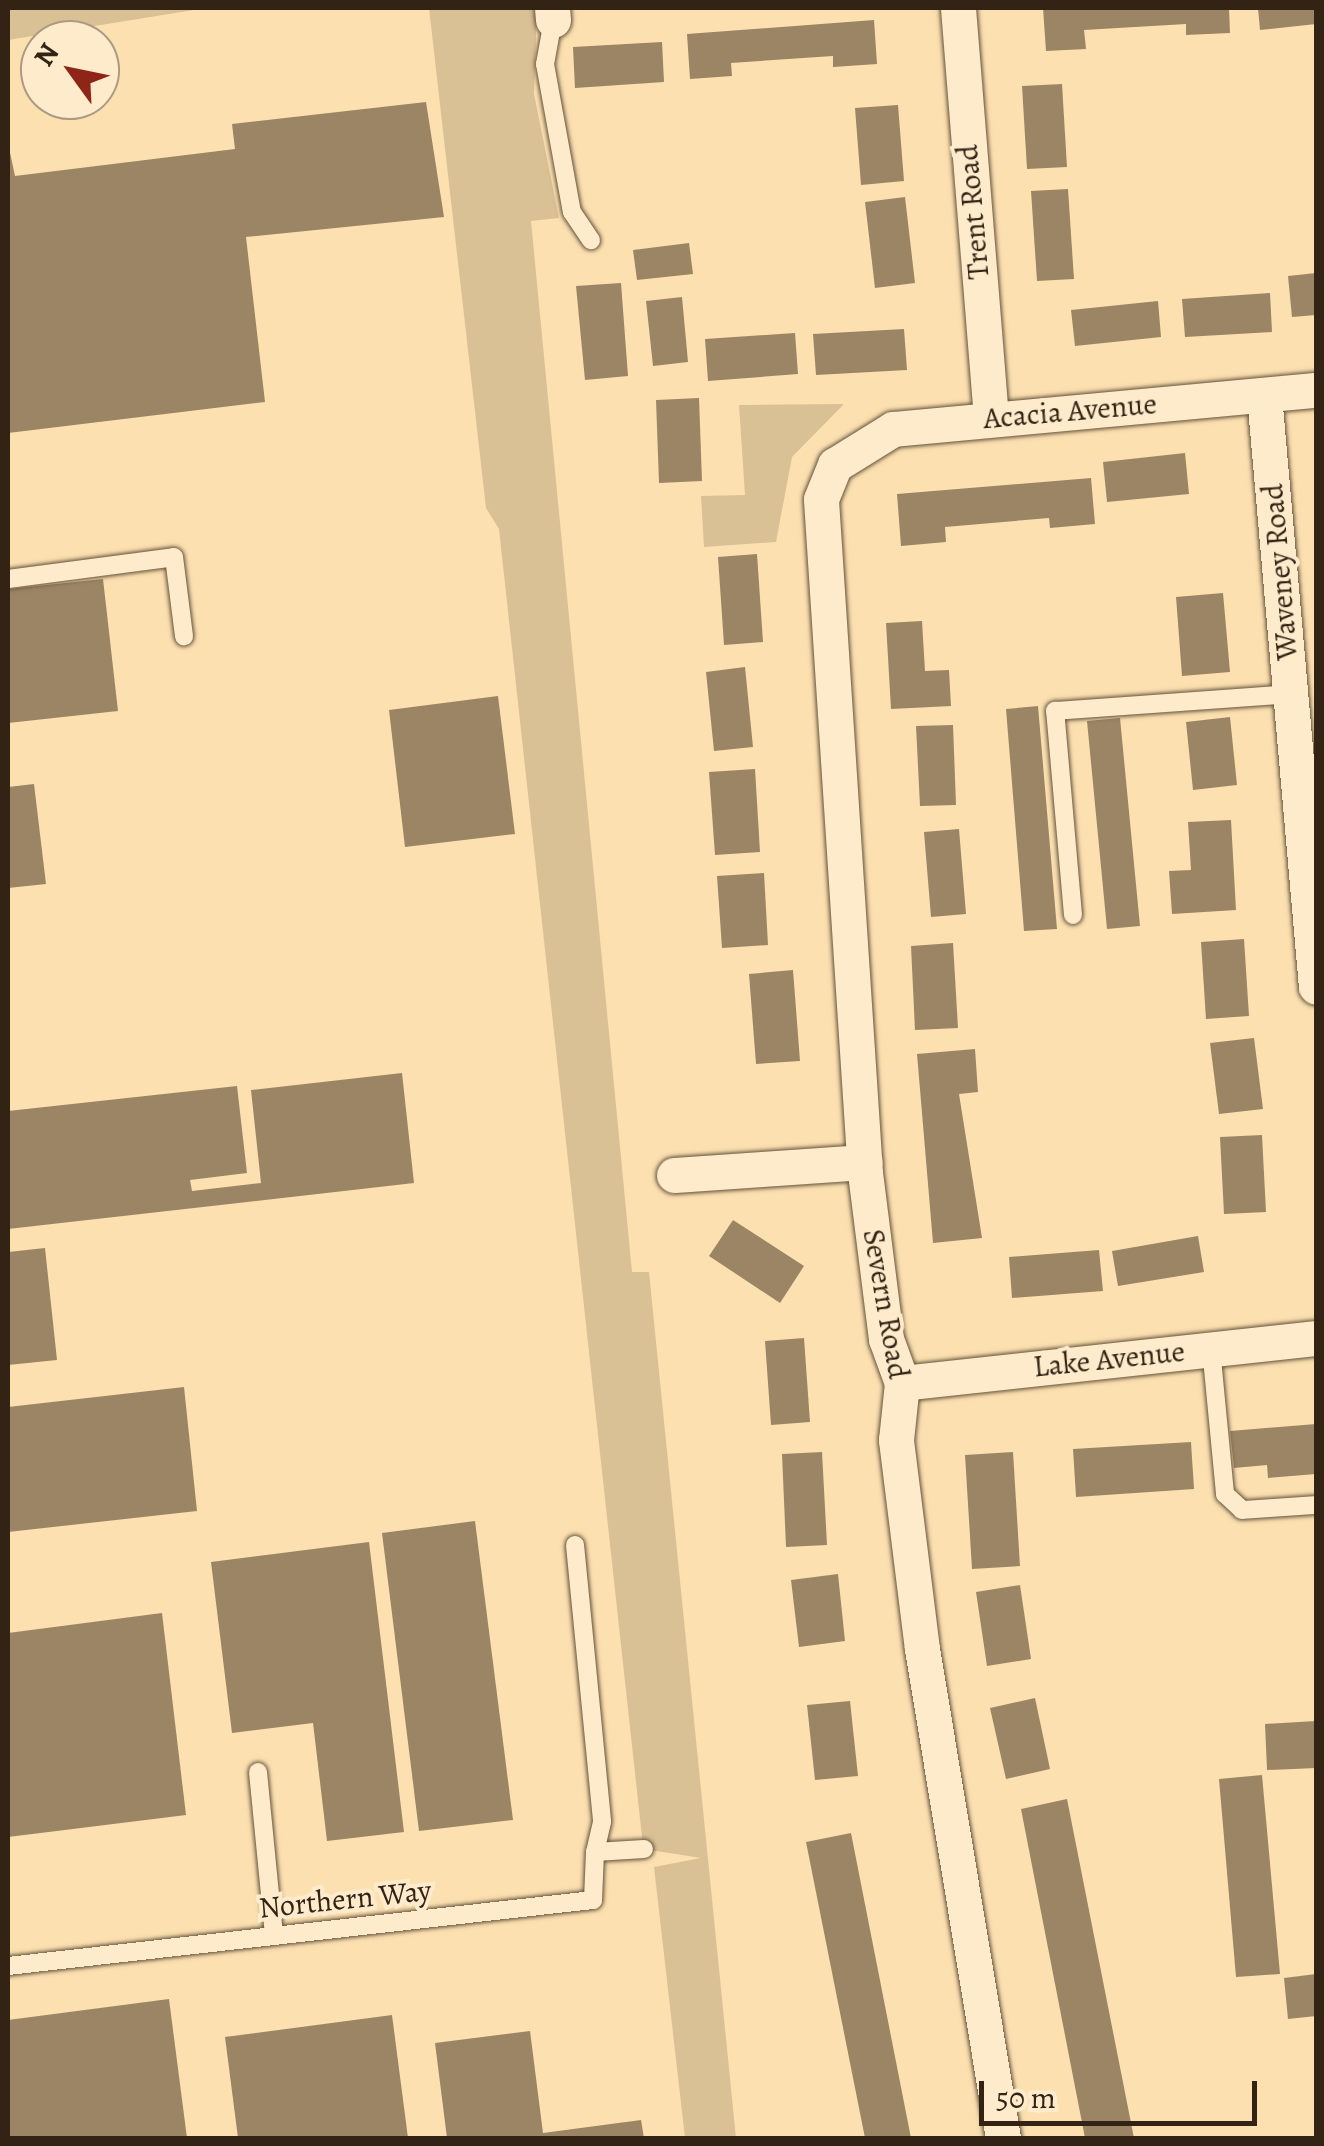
<!DOCTYPE html>
<html>
<head>
<meta charset="utf-8">
<style>
	body { margin:0 }
	#map { position:relative; width:1324px; height:2146px; overflow:hidden; background:#fce0b0; font-family:Alegreya,serif }
	div>[style] { position:absolute }
	.green>* { inset:0; background:#dac095 }
	.building>* { inset:0; background:#9b8565 }
	.roads { filter:drop-shadow(0 0 2px #64523b) drop-shadow(0 0 2px #64523b) }
	.lane>* { height:18px; margin:-9px; padding:0 9px; transform-origin:9px; border-radius:9px; background:#fdebcc }
	.street>* { height:35px; margin:-17.5px; padding:0 17.5px; transform-origin:17.5px; border-radius:17.5px; background:#fdebcc }
	span { translate:-50% -50%; white-space:nowrap; text-align:center; line-height:1.15; -webkit-text-stroke:8px #fdebcc; paint-order:stroke }
	.street-label { font-size:30px; color:#322314 }
	.frame { position:absolute; inset:0; border:10px solid #322314; pointer-events:none }
	.north { position:absolute; left:20px; top:20px; width:100px; height:100px; box-sizing:border-box; background:#fdebcc; border:2px solid #ac9b82; border-radius:50%; rotate:303deg; font-size:28px; font-weight:700; line-height:40px; text-align:center; color:#322314 }
	.north::after { content:''; display:block; margin:auto; width:35px; height:45px; background:#8f2418; clip-path:polygon(50% 0,100% 100%,50% 72%,0 100%) }
	.scale { position:absolute; left:979px; top:2081px; width:278px; height:45px; box-sizing:border-box; border:5px solid #322314; border-top:0; padding-left:12px; font-size:30px; line-height:35px; white-space:nowrap; color:#322314; -webkit-text-stroke:8px #fdebcc; paint-order:stroke }
</style>
</head>
<body>
<div id="map">
	<div class="green">
		<i style="clip-path:polygon(8px 8px,206px 8px,8px 40px)"></i>
		<i style="clip-path:polygon(429px 8px,537px 8px,534px 94px,559px 218px,531px 221px,632px 1272px,649px 1272px,736px 2138px,685px 2138px,654px 1867px,701px 1858px,644px 1849px,642px 1837px,499px 529px,486px 508px)"></i>
		<i style="clip-path:polygon(844px 404px,792px 457px,776px 542px,704px 547px,701px 496px,745px 495px,739px 405px)"></i>
	</div>
	<div class="building">
		<i style="clip-path:polygon(1043px 8px,1229px 8px,1230px 33px,1186px 35px,1186px 24px,1084px 30px,1086px 49px,1046px 51px)"></i>
		<i style="clip-path:polygon(1258px 8px,1316px 8px,1316px 24px,1260px 30px)"></i>
		<i style="clip-path:polygon(874px 20px,877px 64px,833px 67px,833px 56px,731px 63px,732px 76px,690px 79px,687px 34px)"></i>
		<i style="clip-path:polygon(662px 42px,664px 82px,575px 88px,573px 47px)"></i>
		<i style="clip-path:polygon(1062px 84px,1067px 167px,1027px 169px,1022px 86px)"></i>
		<i style="clip-path:polygon(426px 102px,444px 217px,246px 237px,265px 402px,8px 433px,8px 143px,15px 176px,235px 149px,232px 124px)"></i>
		<i style="clip-path:polygon(898px 105px,904px 181px,861px 185px,855px 108px)"></i>
		<i style="clip-path:polygon(1068px 189px,1074px 279px,1037px 281px,1031px 191px)"></i>
		<i style="clip-path:polygon(905px 197px,915px 283px,875px 288px,865px 202px)"></i>
		<i style="clip-path:polygon(689px 243px,693px 274px,637px 280px,633px 250px)"></i>
		<i style="clip-path:polygon(1316px 273px,1316px 315px,1292px 317px,1288px 276px)"></i>
		<i style="clip-path:polygon(621px 283px,628px 376px,585px 380px,576px 286px)"></i>
		<i style="clip-path:polygon(1270px 293px,1272px 332px,1185px 337px,1182px 299px)"></i>
		<i style="clip-path:polygon(682px 297px,688px 362px,653px 366px,646px 301px)"></i>
		<i style="clip-path:polygon(1158px 301px,1161px 337px,1075px 346px,1071px 310px)"></i>
		<i style="clip-path:polygon(904px 329px,907px 370px,816px 375px,813px 334px)"></i>
		<i style="clip-path:polygon(795px 333px,798px 374px,708px 381px,705px 339px)"></i>
		<i style="clip-path:polygon(699px 398px,702px 481px,659px 483px,656px 400px)"></i>
		<i style="clip-path:polygon(1185px 453px,1189px 494px,1107px 502px,1103px 462px)"></i>
		<i style="clip-path:polygon(1091px 478px,1095px 524px,1050px 528px,1049px 518px,945px 527px,946px 542px,901px 546px,897px 494px)"></i>
		<i style="clip-path:polygon(757px 554px,763px 642px,724px 645px,718px 557px)"></i>
		<i style="clip-path:polygon(103px 579px,118px 711px,8px 723px,8px 589px)"></i>
		<i style="clip-path:polygon(1223px 593px,1230px 672px,1182px 676px,1176px 597px)"></i>
		<i style="clip-path:polygon(922px 621px,925px 671px,949px 670px,951px 706px,891px 709px,886px 623px)"></i>
		<i style="clip-path:polygon(745px 667px,753px 747px,714px 751px,706px 672px)"></i>
		<i style="clip-path:polygon(498px 696px,515px 834px,405px 847px,389px 710px)"></i>
		<i style="clip-path:polygon(1038px 706px,1057px 929px,1024px 931px,1006px 709px)"></i>
		<i style="clip-path:polygon(1230px 717px,1237px 785px,1193px 790px,1186px 722px)"></i>
		<i style="clip-path:polygon(1120px 718px,1140px 926px,1107px 929px,1087px 721px)"></i>
		<i style="clip-path:polygon(953px 725px,956px 805px,920px 806px,916px 726px)"></i>
		<i style="clip-path:polygon(755px 769px,760px 852px,715px 855px,709px 772px)"></i>
		<i style="clip-path:polygon(34px 784px,46px 884px,8px 888px,8px 787px)"></i>
		<i style="clip-path:polygon(1231px 820px,1236px 910px,1172px 914px,1169px 871px,1191px 870px,1188px 822px)"></i>
		<i style="clip-path:polygon(959px 829px,966px 914px,931px 917px,924px 832px)"></i>
		<i style="clip-path:polygon(764px 873px,768px 945px,722px 948px,717px 876px)"></i>
		<i style="clip-path:polygon(1244px 939px,1249px 1016px,1206px 1019px,1201px 942px)"></i>
		<i style="clip-path:polygon(953px 943px,958px 1028px,915px 1030px,911px 946px)"></i>
		<i style="clip-path:polygon(793px 970px,800px 1061px,756px 1064px,749px 974px)"></i>
		<i style="clip-path:polygon(1254px 1038px,1263px 1109px,1219px 1114px,1210px 1043px)"></i>
		<i style="clip-path:polygon(975px 1049px,978px 1092px,959px 1094px,982px 1238px,933px 1243px,917px 1054px)"></i>
		<i style="clip-path:polygon(402px 1073px,414px 1183px,8px 1229px,8px 1111px,237px 1086px,247px 1173px,190px 1180px,192px 1191px,261px 1183px,251px 1090px)"></i>
		<i style="clip-path:polygon(1262px 1135px,1266px 1212px,1224px 1214px,1220px 1137px)"></i>
		<i style="clip-path:polygon(733px 1220px,804px 1266px,780px 1303px,709px 1256px)"></i>
		<i style="clip-path:polygon(1198px 1236px,1204px 1272px,1118px 1286px,1112px 1251px)"></i>
		<i style="clip-path:polygon(45px 1248px,57px 1360px,8px 1365px,8px 1252px)"></i>
		<i style="clip-path:polygon(1099px 1250px,1103px 1291px,1012px 1298px,1009px 1257px)"></i>
		<i style="clip-path:polygon(804px 1338px,810px 1422px,771px 1425px,765px 1341px)"></i>
		<i style="clip-path:polygon(184px 1387px,197px 1511px,8px 1532px,8px 1407px)"></i>
		<i style="clip-path:polygon(1316px 1424px,1316px 1474px,1268px 1478px,1267px 1465px,1234px 1468px,1230px 1431px)"></i>
		<i style="clip-path:polygon(1191px 1442px,1194px 1489px,1076px 1497px,1073px 1449px)"></i>
		<i style="clip-path:polygon(822px 1452px,827px 1545px,786px 1547px,782px 1454px)"></i>
		<i style="clip-path:polygon(1013px 1452px,1020px 1566px,972px 1569px,965px 1455px)"></i>
		<i style="clip-path:polygon(475px 1521px,513px 1820px,419px 1831px,382px 1533px)"></i>
		<i style="clip-path:polygon(369px 1542px,404px 1832px,327px 1841px,313px 1723px,232px 1733px,211px 1562px)"></i>
		<i style="clip-path:polygon(838px 1574px,845px 1641px,799px 1647px,791px 1580px)"></i>
		<i style="clip-path:polygon(1020px 1585px,1031px 1659px,987px 1666px,976px 1592px)"></i>
		<i style="clip-path:polygon(162px 1613px,186px 1815px,8px 1837px,8px 1633px)"></i>
		<i style="clip-path:polygon(1035px 1698px,1050px 1769px,1006px 1779px,990px 1708px)"></i>
		<i style="clip-path:polygon(850px 1701px,858px 1776px,815px 1780px,807px 1705px)"></i>
		<i style="clip-path:polygon(1316px 1721px,1316px 1768px,1267px 1770px,1265px 1724px)"></i>
		<i style="clip-path:polygon(1262px 1775px,1280px 1974px,1236px 1977px,1219px 1779px)"></i>
		<i style="clip-path:polygon(1067px 1799px,1134px 2138px,1085px 2138px,1021px 1809px)"></i>
		<i style="clip-path:polygon(851px 1833px,911px 2138px,865px 2138px,806px 1842px)"></i>
		<i style="clip-path:polygon(1316px 1974px,1316px 2016px,1288px 2019px,1284px 1978px)"></i>
		<i style="clip-path:polygon(169px 1999px,187px 2138px,8px 2138px,8px 2020px)"></i>
		<i style="clip-path:polygon(392px 2015px,408px 2138px,238px 2138px,225px 2037px)"></i>
		<i style="clip-path:polygon(530px 2031px,543px 2133px,641px 2120px,644px 2138px,447px 2138px,435px 2043px)"></i>
	</div>
	<div class="roads">
		<div class="lane">
			<i style="left:553px;top:20px;width:45px;rotate:100.3deg"></i>
			<i style="left:545px;top:64px;width:150px;rotate:79.7deg"></i>
			<i style="left:572px;top:212px;width:34px;rotate:56deg"></i>
			<i style="left:8px;top:579px;width:167px;rotate:-7.5deg"></i>
			<i style="left:174px;top:557px;width:80px;rotate:82.8deg"></i>
			<i style="left:1073px;top:915px;width:205px;rotate:-95deg"></i>
			<i style="left:1055px;top:711px;width:236px;rotate:-4.1deg"></i>
			<i style="left:1211px;top:1348px;width:147px;rotate:84.5deg"></i>
			<i style="left:1225px;top:1494px;width:23px;rotate:43deg"></i>
			<i style="left:1242px;top:1510px;width:74px;rotate:-3.9deg"></i>
			<i style="left:575px;top:1545px;width:278px;rotate:84.4deg"></i>
			<i style="left:602px;top:1822px;width:31px;rotate:103deg"></i>
			<i style="left:258px;top:1772px;width:164px;rotate:84.4deg"></i>
			<i style="left:8px;top:1966px;width:589px;rotate:-6.44deg"></i>
			<i style="left:593px;top:1900px;width:48px;rotate:-87.6deg"></i>
			<i style="left:595px;top:1852px;width:49px;rotate:-3.5deg"></i>
		</div>
		<div class="street">
			<i style="left:552px;top:8px;width:12px;rotate:85deg"></i>
			<i style="left:958px;top:8px;width:409px;rotate:85.4deg"></i>
			<i style="left:1264px;top:395px;width:594px;rotate:84.98deg"></i>
			<i style="left:674px;top:1175px;width:191px;rotate:-3.9deg"></i>
			<i style="left:902px;top:1383px;width:416px;rotate:-6.2deg"></i>
			<i style="left:1003px;top:2138px;width:496px;rotate:-99.4deg"></i>
			<i style="left:922px;top:1649px;width:211px;rotate:-97.1deg"></i>
			<i style="left:896px;top:1440px;width:57px;rotate:-84deg"></i>
			<i style="left:902px;top:1383px;width:47px;rotate:-110deg"></i>
			<i style="left:886px;top:1339px;width:167px;rotate:-97.2deg"></i>
			<i style="left:865px;top:1173px;width:675px;rotate:-93.74deg"></i>
			<i style="left:821px;top:499px;width:37px;rotate:-68deg"></i>
			<i style="left:835px;top:465px;width:68px;rotate:-31.8deg"></i>
			<i style="left:893px;top:429px;width:425px;rotate:-5.3deg"></i>
		</div>
	</div>
	<div class="street-label">
		<span style="left:973px;top:212px;rotate:-95deg">Trent Road</span>
		<span style="left:1070px;top:411px;rotate:-5deg">Acacia Avenue</span>
		<span style="left:1280px;top:572px;rotate:-95deg">Waveney Road</span>
		<span style="left:886px;top:1304px;rotate:80deg">Severn Road</span>
		<span style="left:1109px;top:1359px;rotate:-6deg">Lake Avenue</span>
		<span style="left:345px;top:1899px;rotate:-6deg">Northern Way</span>
	</div>
	<div class="frame"></div>
	<div class="north">N</div>
	<div class="scale">50 m</div>
</div>
</body>
</html>
